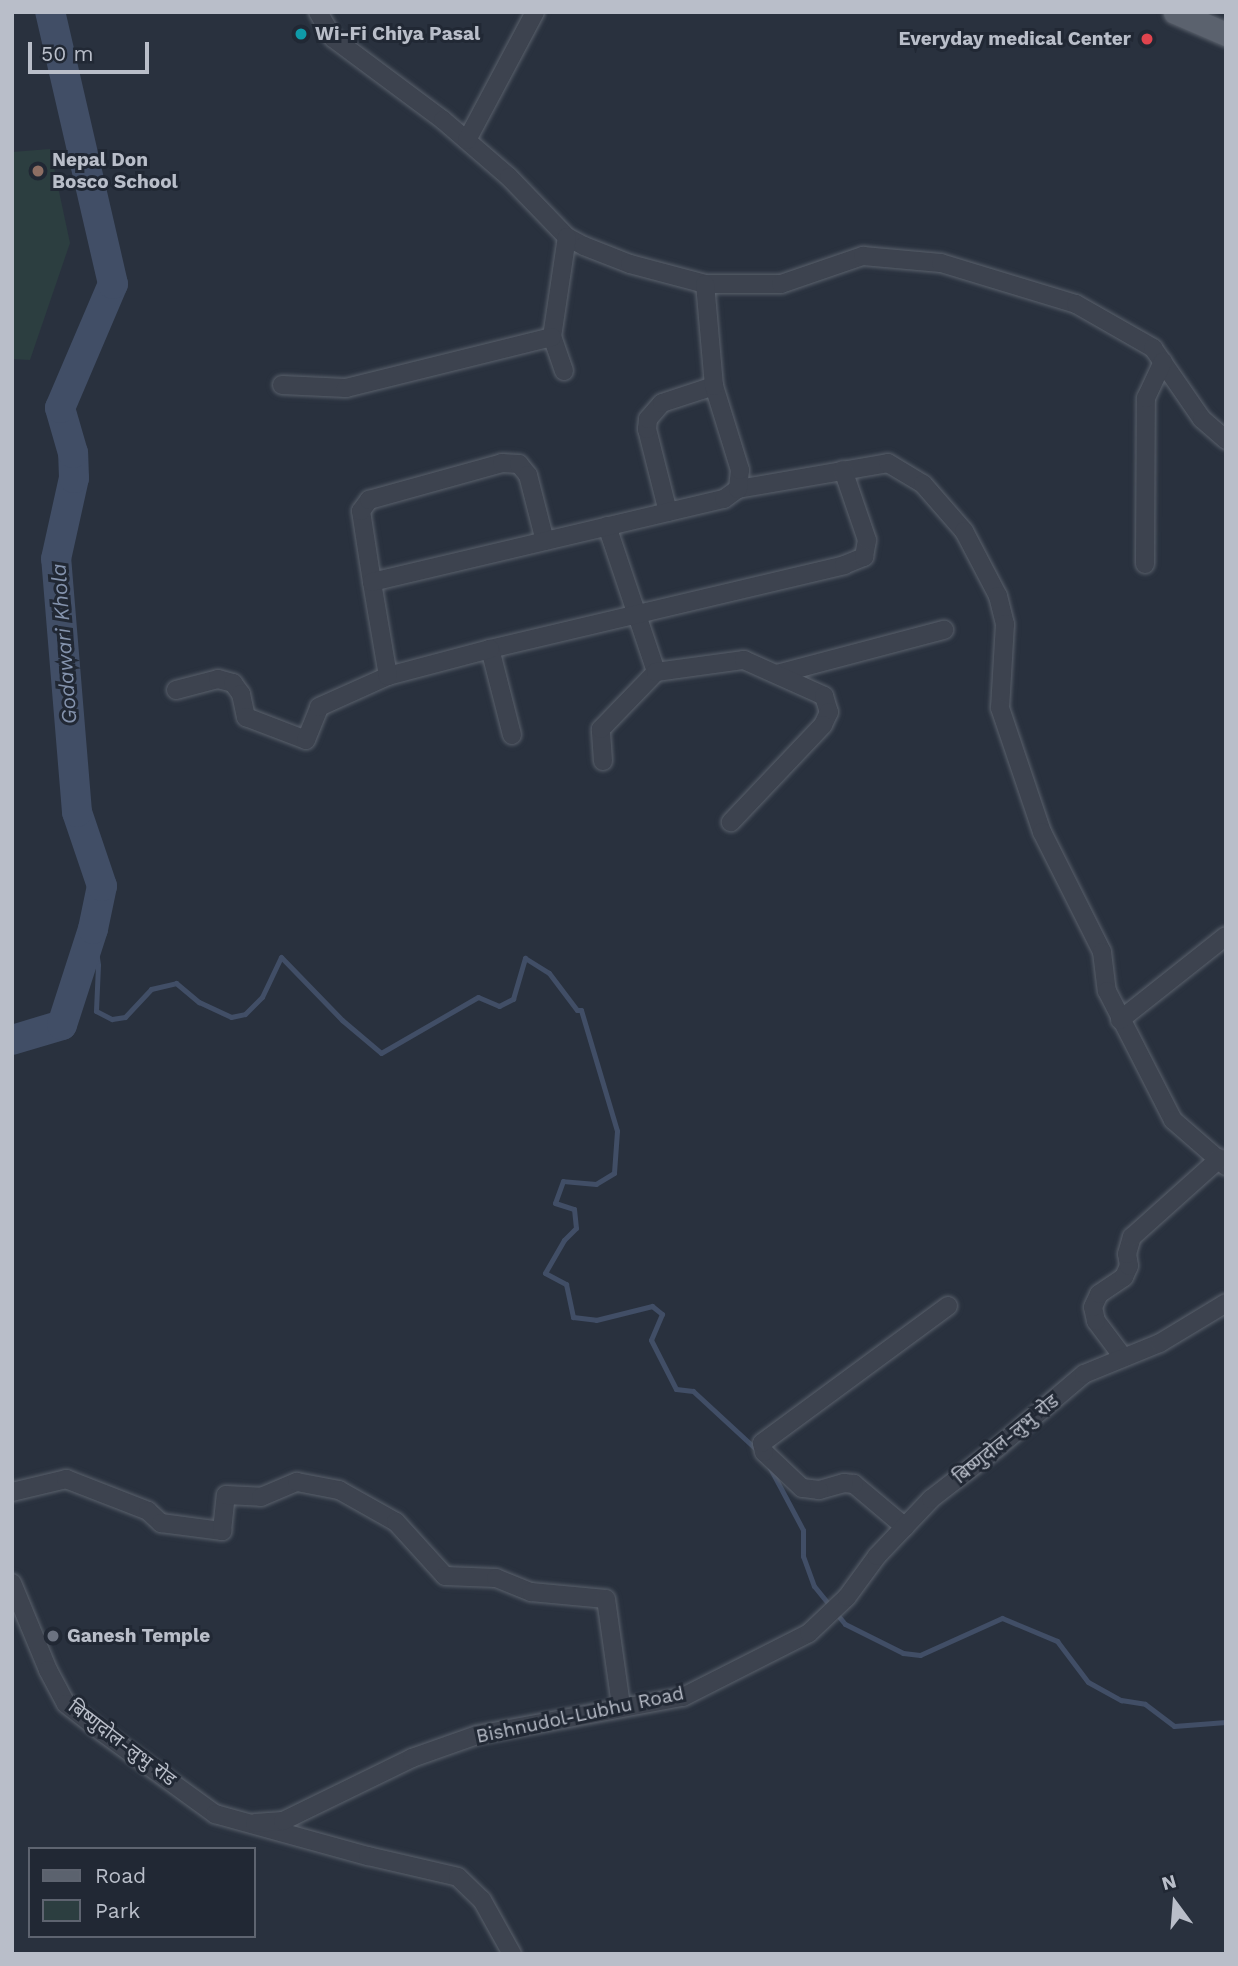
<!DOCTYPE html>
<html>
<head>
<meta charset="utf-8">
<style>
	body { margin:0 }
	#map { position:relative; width:1238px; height:1966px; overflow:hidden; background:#29313e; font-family:"Work Sans","Noto Sans Devanagari",sans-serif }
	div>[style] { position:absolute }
	.green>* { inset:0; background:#2c3e40 }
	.stream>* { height:5px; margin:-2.5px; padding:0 2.5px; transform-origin:2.5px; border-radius:2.5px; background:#414e66 }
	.river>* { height:30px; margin:-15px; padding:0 15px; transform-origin:15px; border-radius:15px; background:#414e66 }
	.roads { filter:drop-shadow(0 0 2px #5a616c) drop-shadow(0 0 2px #5a616c) }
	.minor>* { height:18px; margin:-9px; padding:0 9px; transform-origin:9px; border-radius:9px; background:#3d434f }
	.major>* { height:23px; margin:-11.5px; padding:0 11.5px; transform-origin:11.5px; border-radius:11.5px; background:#5b626e }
	.dots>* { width:19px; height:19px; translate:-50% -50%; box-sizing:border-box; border:4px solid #212834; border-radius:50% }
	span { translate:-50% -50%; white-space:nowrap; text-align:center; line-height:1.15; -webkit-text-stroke:6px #212834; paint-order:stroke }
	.poi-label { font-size:19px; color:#b9bec9; font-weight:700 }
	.left { translate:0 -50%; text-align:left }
	.right { translate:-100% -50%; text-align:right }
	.street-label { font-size:19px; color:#b9bec9 }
	.water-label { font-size:21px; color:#8493ad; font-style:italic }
	.frame { position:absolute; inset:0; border:14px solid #b9bec9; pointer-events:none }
	.legend { position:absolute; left:28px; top:1847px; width:228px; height:91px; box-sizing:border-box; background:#212834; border:2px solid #5e6470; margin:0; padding:9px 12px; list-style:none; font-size:21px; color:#b9bec9 }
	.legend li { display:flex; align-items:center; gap:14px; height:35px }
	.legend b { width:35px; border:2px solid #5e6470 }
	.north { position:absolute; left:1140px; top:1868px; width:70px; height:70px; -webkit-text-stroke:5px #212834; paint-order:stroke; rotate:344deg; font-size:19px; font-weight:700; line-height:28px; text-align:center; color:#b9bec9 }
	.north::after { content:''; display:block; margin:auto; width:24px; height:32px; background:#b9bec9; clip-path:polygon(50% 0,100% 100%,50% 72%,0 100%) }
	.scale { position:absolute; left:28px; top:42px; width:121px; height:32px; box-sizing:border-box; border:4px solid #b9bec9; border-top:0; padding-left:9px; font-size:21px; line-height:24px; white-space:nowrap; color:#b9bec9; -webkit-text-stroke:5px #212834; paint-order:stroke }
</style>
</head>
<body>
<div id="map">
	<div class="green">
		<i style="clip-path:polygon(50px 149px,70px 243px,30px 360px,12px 359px,12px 152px)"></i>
	</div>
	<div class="stream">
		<i style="left:93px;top:929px;width:36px;rotate:82deg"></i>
		<i style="left:98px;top:965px;width:46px;rotate:92.5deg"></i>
		<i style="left:96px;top:1011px;width:18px;rotate:27deg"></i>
		<i style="left:112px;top:1019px;width:13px;rotate:-9deg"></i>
		<i style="left:125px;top:1017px;width:38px;rotate:-47deg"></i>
		<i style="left:151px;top:989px;width:26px;rotate:-13deg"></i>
		<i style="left:176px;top:983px;width:30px;rotate:40deg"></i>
		<i style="left:199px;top:1002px;width:35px;rotate:25deg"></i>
		<i style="left:231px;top:1017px;width:14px;rotate:-12deg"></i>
		<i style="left:245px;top:1014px;width:24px;rotate:-45deg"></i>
		<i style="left:262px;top:997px;width:44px;rotate:-64.6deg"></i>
		<i style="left:281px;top:957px;width:88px;rotate:45.9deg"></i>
		<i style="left:342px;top:1020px;width:51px;rotate:40.2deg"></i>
		<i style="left:381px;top:1053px;width:112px;rotate:-30deg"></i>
		<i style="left:478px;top:997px;width:23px;rotate:23deg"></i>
		<i style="left:499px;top:1006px;width:16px;rotate:-27deg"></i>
		<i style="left:513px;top:999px;width:43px;rotate:-73.7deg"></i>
		<i style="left:525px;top:958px;width:28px;rotate:32deg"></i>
		<i style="left:549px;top:973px;width:46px;rotate:52.9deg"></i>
		<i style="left:577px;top:1010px;width:4px"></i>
		<i style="left:581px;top:1010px;width:126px;rotate:73.4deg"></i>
		<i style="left:617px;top:1131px;width:42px;rotate:94.1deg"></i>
		<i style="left:614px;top:1173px;width:21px;rotate:149deg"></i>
		<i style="left:596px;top:1184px;width:33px;rotate:-175deg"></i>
		<i style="left:563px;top:1181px;width:23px;rotate:110deg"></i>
		<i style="left:555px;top:1203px;width:20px;rotate:18deg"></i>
		<i style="left:574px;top:1209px;width:19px;rotate:84deg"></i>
		<i style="left:576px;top:1228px;width:17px;rotate:135deg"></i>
		<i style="left:564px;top:1240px;width:38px;rotate:120deg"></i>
		<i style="left:545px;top:1273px;width:24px;rotate:28deg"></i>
		<i style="left:566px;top:1284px;width:34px;rotate:78deg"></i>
		<i style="left:573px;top:1317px;width:23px;rotate:7deg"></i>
		<i style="left:596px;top:1320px;width:58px;rotate:-14deg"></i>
		<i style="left:652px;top:1306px;width:13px;rotate:39deg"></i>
		<i style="left:662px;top:1314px;width:28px;rotate:113deg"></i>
		<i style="left:651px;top:1340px;width:55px;rotate:63deg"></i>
		<i style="left:676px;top:1389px;width:17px;rotate:7deg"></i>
		<i style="left:693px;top:1391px;width:90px;rotate:42.7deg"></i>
		<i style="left:769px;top:1466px;width:72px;rotate:62deg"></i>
		<i style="left:803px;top:1530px;width:26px;rotate:90deg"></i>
		<i style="left:803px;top:1556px;width:32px;rotate:70deg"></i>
		<i style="left:814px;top:1586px;width:49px;rotate:50.8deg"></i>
		<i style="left:845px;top:1624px;width:65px;rotate:26.6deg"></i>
		<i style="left:903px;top:1653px;width:17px;rotate:7deg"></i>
		<i style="left:920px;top:1655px;width:90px;rotate:-24.3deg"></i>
		<i style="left:1002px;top:1618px;width:60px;rotate:22.7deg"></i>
		<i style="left:1057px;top:1641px;width:51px;rotate:52.9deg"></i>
		<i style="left:1088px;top:1682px;width:38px;rotate:29deg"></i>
		<i style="left:1121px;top:1700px;width:24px;rotate:9deg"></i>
		<i style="left:1145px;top:1704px;width:36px;rotate:37deg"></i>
		<i style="left:1174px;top:1726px;width:52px;rotate:-4.4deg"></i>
	</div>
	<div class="river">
		<i style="left:12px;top:1040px;width:52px;rotate:-16.7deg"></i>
		<i style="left:62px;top:1025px;width:101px;rotate:-72.1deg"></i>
		<i style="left:93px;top:929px;width:44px;rotate:-78.2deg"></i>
		<i style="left:102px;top:886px;width:78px;rotate:-108.7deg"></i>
		<i style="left:77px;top:812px;width:254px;rotate:-94.7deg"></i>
		<i style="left:56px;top:559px;width:83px;rotate:-77.5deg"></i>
		<i style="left:74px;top:478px;width:25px;rotate:-92deg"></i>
		<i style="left:73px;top:453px;width:47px;rotate:-106.1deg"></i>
		<i style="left:60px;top:408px;width:135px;rotate:-66.9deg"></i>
		<i style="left:113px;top:284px;width:279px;rotate:-103deg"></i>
	</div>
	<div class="roads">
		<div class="minor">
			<i style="left:318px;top:12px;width:30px;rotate:60deg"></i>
			<i style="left:333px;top:38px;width:137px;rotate:36.7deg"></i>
			<i style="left:443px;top:120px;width:87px;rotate:40.8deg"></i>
			<i style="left:509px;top:177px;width:83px;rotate:46deg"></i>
			<i style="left:567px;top:237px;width:19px;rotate:28deg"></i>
			<i style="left:584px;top:246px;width:49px;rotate:21.4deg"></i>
			<i style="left:630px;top:264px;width:78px;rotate:14.9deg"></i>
			<i style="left:705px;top:284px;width:76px"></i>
			<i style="left:781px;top:284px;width:87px;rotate:-18.9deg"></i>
			<i style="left:863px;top:256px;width:78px;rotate:5.1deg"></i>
			<i style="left:941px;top:263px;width:141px;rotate:16.9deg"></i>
			<i style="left:1076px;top:304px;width:89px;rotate:29.7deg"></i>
			<i style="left:1153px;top:348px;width:86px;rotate:55.4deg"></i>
			<i style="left:1202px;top:419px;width:32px;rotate:41deg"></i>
			<i style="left:467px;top:140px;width:145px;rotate:-62deg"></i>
			<i style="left:564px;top:371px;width:36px;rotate:-109deg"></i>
			<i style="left:552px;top:337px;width:101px;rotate:-81.5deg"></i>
			<i style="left:282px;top:385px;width:64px;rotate:2.7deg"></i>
			<i style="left:346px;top:388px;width:212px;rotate:-13.9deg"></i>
			<i style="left:738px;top:489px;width:152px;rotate:-9.8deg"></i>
			<i style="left:888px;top:463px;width:41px;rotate:31deg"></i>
			<i style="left:923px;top:484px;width:62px;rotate:48.9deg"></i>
			<i style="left:964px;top:531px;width:73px;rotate:62.4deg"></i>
			<i style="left:998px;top:596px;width:29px;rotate:76deg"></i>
			<i style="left:1005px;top:624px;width:84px;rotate:93.4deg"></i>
			<i style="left:1000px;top:708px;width:131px;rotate:71.3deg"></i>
			<i style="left:1042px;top:832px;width:134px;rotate:63.4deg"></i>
			<i style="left:1102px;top:952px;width:39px;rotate:83deg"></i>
			<i style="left:1107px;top:991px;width:145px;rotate:62.9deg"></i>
			<i style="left:1173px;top:1120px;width:70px;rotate:41deg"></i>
			<i style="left:668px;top:512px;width:86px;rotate:-104.2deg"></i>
			<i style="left:647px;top:429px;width:10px;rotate:-84deg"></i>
			<i style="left:648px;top:419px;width:21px;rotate:-49deg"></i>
			<i style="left:662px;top:403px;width:55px;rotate:-18.1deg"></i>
			<i style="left:607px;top:526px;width:154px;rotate:71.4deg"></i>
			<i style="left:1145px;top:564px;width:166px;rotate:-89.7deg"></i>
			<i style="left:1146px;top:398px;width:40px;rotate:-65deg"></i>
			<i style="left:372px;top:582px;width:72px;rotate:-98.8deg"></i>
			<i style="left:361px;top:511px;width:14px;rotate:-54deg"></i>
			<i style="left:369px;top:500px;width:138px;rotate:-15.5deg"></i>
			<i style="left:502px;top:463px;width:17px;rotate:3deg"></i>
			<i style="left:519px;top:464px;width:14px;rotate:51deg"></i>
			<i style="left:528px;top:475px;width:68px;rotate:75.6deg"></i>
			<i style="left:490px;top:649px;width:364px;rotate:-13.3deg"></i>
			<i style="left:844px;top:565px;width:22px;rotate:-22deg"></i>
			<i style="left:864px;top:557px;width:17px;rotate:-80deg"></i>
			<i style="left:867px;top:540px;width:74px;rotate:-108.9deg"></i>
			<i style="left:777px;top:674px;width:173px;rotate:-14.8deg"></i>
			<i style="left:176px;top:690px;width:43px;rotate:-14.7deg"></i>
			<i style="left:218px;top:679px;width:16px;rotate:15deg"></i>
			<i style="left:233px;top:683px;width:14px;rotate:54deg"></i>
			<i style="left:241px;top:694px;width:24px;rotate:78deg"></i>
			<i style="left:246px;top:717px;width:64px;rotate:21deg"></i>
			<i style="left:306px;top:740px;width:35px;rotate:-68deg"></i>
			<i style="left:319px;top:707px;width:76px;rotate:-24.2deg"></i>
			<i style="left:512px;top:735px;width:89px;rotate:-104.3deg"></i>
			<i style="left:490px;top:649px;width:106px;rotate:165.2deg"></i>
			<i style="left:388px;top:676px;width:95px;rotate:-99.7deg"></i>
			<i style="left:372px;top:582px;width:362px;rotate:-13.3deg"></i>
			<i style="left:724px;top:499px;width:17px;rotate:-36deg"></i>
			<i style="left:738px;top:489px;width:19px;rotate:-84deg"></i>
			<i style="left:740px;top:470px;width:88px;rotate:-107.2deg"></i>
			<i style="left:714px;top:386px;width:102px;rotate:-95deg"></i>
			<i style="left:603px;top:761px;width:32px;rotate:-94deg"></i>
			<i style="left:601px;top:729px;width:79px;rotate:-46deg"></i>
			<i style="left:656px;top:672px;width:89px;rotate:-7.8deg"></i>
			<i style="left:744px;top:660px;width:88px;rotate:24.2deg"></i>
			<i style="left:824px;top:696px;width:17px;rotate:73deg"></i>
			<i style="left:829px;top:712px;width:14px;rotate:115deg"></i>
			<i style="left:823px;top:725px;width:134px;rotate:133.5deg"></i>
			<i style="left:1120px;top:1020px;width:135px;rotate:-38.4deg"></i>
			<i style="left:1123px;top:1357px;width:45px;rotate:-126.9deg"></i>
			<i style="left:1096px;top:1321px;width:14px;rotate:-102deg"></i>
			<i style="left:1093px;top:1307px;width:14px;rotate:-65deg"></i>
			<i style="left:1099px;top:1294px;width:30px;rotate:-34deg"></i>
			<i style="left:1124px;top:1277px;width:12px;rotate:-66deg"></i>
			<i style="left:1129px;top:1266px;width:12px;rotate:-99deg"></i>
			<i style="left:1127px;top:1254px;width:18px;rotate:-74deg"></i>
			<i style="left:1132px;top:1237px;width:118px;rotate:-41.9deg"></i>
			<i style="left:12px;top:1492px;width:56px;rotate:-13.5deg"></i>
			<i style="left:66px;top:1479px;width:88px;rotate:21.3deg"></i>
			<i style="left:148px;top:1511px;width:18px;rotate:43deg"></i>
			<i style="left:161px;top:1523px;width:62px;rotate:7.5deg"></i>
			<i style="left:222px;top:1531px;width:36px;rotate:-84deg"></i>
			<i style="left:226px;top:1495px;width:35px;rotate:3deg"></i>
			<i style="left:261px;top:1497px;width:39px;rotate:-23deg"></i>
			<i style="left:297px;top:1482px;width:43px;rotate:10.8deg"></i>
			<i style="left:339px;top:1490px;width:65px;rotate:29.3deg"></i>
			<i style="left:396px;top:1522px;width:73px;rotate:47.8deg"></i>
			<i style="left:445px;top:1576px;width:51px;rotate:2.2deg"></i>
			<i style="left:496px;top:1578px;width:38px;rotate:22deg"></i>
			<i style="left:531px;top:1592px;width:75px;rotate:5.3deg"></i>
			<i style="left:606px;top:1599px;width:108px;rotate:82deg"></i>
			<i style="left:905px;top:1527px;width:67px;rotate:-139.9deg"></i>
			<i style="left:854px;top:1484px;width:10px;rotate:-174deg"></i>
			<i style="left:844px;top:1483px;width:26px;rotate:164deg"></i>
			<i style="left:819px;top:1490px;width:17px;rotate:-173deg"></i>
			<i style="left:802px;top:1488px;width:52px;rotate:-136.5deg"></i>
			<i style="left:764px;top:1452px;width:9px;rotate:-103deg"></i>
			<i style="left:762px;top:1443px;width:231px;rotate:-36.4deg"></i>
			<i style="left:12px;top:1583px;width:94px;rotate:67.5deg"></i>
			<i style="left:48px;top:1670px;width:38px;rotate:62deg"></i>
			<i style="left:66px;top:1704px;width:46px;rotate:37.9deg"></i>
			<i style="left:102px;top:1732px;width:140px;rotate:36deg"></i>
			<i style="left:215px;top:1814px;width:159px;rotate:15.4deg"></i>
			<i style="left:368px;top:1856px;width:92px;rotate:13.1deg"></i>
			<i style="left:458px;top:1877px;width:33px;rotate:44deg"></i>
			<i style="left:482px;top:1900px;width:62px;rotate:60.9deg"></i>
			<i style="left:255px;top:1823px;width:28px;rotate:-4deg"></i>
			<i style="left:283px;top:1821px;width:144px;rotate:-26deg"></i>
			<i style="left:412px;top:1758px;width:69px;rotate:-19.5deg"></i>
			<i style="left:477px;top:1735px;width:209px;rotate:-10.5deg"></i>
			<i style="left:683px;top:1697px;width:141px;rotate:-26.9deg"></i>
			<i style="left:809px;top:1633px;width:52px;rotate:-43.5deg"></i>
			<i style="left:847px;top:1597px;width:51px;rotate:-53.8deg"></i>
			<i style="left:877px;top:1556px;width:79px;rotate:-46.5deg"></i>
			<i style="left:931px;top:1499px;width:83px;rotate:-37.7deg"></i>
			<i style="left:997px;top:1448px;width:114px;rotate:-40.4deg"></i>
			<i style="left:1084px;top:1374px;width:82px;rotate:-22.2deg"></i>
			<i style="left:1160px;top:1343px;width:77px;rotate:-31.2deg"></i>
		</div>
		<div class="major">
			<i style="left:1175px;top:12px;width:56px;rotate:23.3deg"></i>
		</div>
	</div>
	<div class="dots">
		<i style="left:301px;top:34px;background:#0f9aa8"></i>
		<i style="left:1147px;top:39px;background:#e0444e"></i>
		<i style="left:38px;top:171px;background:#8d6e63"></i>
		<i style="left:53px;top:1636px;background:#6b7280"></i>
	</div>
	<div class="poi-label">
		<span class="left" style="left:315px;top:34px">Wi-Fi Chiya Pasal</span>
		<span class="right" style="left:1131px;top:39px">Everyday medical Center</span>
		<span class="left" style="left:52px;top:171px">Nepal Don<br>Bosco School</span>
		<span class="left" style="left:67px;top:1636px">Ganesh Temple</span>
	</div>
	<div class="street-label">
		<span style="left:1006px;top:1439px;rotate:-39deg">बिष्णुदोल-लुभु रोड</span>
		<span style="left:580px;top:1715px;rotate:-12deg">Bishnudol-Lubhu Road</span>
		<span style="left:122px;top:1743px;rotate:37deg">बिष्णुदोल-लुभु रोड</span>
	</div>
	<div class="water-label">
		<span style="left:64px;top:644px;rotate:-94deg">Godawari Khola</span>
	</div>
	<div class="frame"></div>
	<ul class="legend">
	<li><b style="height:9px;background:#5b626e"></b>Road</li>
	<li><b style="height:19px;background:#2c3e40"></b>Park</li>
	</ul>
	<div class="north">N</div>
	<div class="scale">50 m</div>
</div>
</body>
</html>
